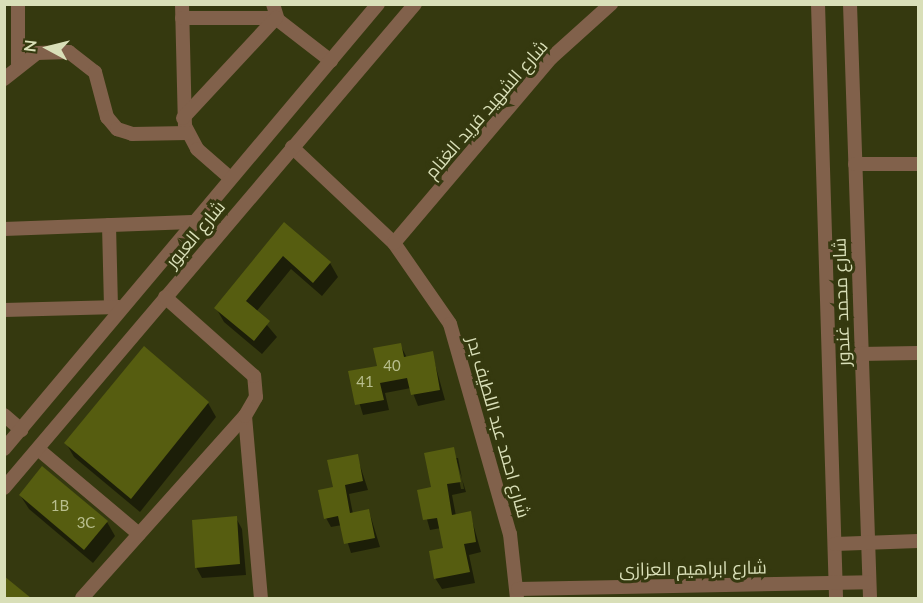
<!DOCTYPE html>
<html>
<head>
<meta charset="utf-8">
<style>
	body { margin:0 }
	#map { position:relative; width:923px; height:603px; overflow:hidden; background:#35390f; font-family:Lato,Cairo,sans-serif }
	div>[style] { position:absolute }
	.shadow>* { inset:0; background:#0007 }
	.building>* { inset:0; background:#565d10 }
	.minor>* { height:14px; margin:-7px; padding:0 7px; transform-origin:7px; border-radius:7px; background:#81614b }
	span { translate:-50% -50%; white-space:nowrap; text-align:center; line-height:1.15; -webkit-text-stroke:6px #35390f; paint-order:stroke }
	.number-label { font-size:15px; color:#b8be8e }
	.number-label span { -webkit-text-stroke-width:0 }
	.street-label { font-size:18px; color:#d9dfb8 }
	.frame { position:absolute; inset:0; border:6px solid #d9dfb8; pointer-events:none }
	.north { position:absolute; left:18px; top:18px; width:60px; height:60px; -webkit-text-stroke:4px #35390f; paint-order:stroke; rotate:277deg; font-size:16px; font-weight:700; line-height:24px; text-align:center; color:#d9dfb8 }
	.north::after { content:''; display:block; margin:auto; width:21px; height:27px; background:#d9dfb8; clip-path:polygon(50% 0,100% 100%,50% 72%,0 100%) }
</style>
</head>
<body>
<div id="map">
	<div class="shadow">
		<i style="clip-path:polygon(285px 224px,330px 263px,338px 277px,322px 296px,291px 269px,256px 312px,277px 337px,262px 354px,224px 322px,216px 308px)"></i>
		<i style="clip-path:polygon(400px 344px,407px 358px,432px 353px,445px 400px,418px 406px,411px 388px,385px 393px,389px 410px,363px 415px,350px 372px,379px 367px)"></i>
		<i style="clip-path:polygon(208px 403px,216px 417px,140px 512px,74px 457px,66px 443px)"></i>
		<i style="clip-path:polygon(evenodd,453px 449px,466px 492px,452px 495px,456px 516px,470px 513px,481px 552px,469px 555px,475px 583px,442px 589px,435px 578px,445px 549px,441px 528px,430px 530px,419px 491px,432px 489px,453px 449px,455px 458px,458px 458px,464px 489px,461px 489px,455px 458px)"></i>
		<i style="clip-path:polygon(357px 456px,368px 490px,349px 494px,353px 514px,369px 511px,380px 547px,351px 553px,342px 525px,331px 527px,326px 518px,334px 488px)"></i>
		<i style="clip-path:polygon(20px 495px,107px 522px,115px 536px,93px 563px,29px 509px)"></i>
		<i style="clip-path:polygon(236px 518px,242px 529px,246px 575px,202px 578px,196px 567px)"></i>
	</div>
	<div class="building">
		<i style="clip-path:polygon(284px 222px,331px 262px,313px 283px,283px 256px,246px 301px,270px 321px,254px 341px,214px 308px)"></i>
		<i style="clip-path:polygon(401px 343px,404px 357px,433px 351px,440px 390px,411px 395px,407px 378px,380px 383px,384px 400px,355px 405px,348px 371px,377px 366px,373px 348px)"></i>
		<i style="clip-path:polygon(144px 346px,209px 402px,131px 499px,64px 443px)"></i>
		<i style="clip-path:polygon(454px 447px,461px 482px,447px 484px,452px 515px,471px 511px,476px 542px,464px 544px,470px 572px,434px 579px,429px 551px,443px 548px,437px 518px,423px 520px,417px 490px,431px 487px,424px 453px)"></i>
		<i style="clip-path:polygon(358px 454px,363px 481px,345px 485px,350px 513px,369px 509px,375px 538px,344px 544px,338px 516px,324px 519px,318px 490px,333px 487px,327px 460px)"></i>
		<i style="clip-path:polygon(42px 466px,108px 521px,84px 550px,19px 495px)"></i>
		<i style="clip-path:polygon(237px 516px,240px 564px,195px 568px,192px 520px)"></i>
		<i style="clip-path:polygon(4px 576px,31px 598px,4px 598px)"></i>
	</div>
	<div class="minor">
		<i style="left:182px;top:4px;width:122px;rotate:88.6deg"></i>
		<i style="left:185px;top:126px;width:26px;rotate:62deg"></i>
		<i style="left:197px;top:149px;width:43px;rotate:41.2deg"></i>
		<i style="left:273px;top:4px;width:17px;rotate:73deg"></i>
		<i style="left:278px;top:20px;width:67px;rotate:37.7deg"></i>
		<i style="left:818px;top:4px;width:594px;rotate:88.26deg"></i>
		<i style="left:850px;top:4px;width:594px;rotate:88.07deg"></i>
		<i style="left:182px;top:18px;width:94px"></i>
		<i style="left:18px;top:64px;width:60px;rotate:-90deg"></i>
		<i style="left:4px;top:79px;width:42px;rotate:-38.2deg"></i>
		<i style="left:37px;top:53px;width:32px;rotate:-2deg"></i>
		<i style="left:69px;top:52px;width:33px;rotate:38deg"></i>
		<i style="left:95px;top:72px;width:47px;rotate:75.1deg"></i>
		<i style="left:107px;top:117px;width:16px;rotate:50deg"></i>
		<i style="left:117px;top:129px;width:16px;rotate:18deg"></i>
		<i style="left:132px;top:134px;width:56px;rotate:-1deg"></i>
		<i style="left:183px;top:118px;width:137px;rotate:-47.1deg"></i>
		<i style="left:292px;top:147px;width:140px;rotate:43.3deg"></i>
		<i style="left:394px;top:243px;width:98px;rotate:55.3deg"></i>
		<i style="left:450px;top:324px;width:218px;rotate:74.1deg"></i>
		<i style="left:510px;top:534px;width:64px;rotate:83.8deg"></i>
		<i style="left:855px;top:164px;width:63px"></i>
		<i style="left:109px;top:225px;width:82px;rotate:88.6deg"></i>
		<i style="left:4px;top:229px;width:188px;rotate:-2.1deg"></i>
		<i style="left:394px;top:243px;width:243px;rotate:-49.7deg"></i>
		<i style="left:551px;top:58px;width:81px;rotate:-42deg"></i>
		<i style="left:4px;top:310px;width:115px;rotate:-1.5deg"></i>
		<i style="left:860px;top:354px;width:58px;rotate:-1deg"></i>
		<i style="left:4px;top:415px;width:23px;rotate:41deg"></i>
		<i style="left:245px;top:416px;width:183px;rotate:85deg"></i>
		<i style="left:4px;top:449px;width:581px;rotate:-49.95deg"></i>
		<i style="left:38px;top:449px;width:132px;rotate:40.1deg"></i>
		<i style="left:4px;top:488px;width:635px;rotate:-49.66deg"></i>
		<i style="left:835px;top:544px;width:83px;rotate:-2.1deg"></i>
		<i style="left:518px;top:589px;width:351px;rotate:-1.1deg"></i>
		<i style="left:82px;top:598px;width:244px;rotate:-48.2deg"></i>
		<i style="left:245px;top:416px;width:22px;rotate:-60deg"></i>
		<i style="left:256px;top:397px;width:21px;rotate:-95deg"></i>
		<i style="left:254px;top:376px;width:119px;rotate:-138.4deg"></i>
	</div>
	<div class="number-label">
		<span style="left:392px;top:366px">40</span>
		<span style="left:365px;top:382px">41</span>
		<span style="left:60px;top:506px">1B</span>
		<span style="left:86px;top:523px">3C</span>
	</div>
	<div class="street-label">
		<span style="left:486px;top:109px;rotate:-49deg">شارع الشهيد فريد الغنام</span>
		<span style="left:195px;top:234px;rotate:-50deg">شارع العبور</span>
		<span style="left:841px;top:302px;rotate:-92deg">شارع محمد غندور</span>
		<span style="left:499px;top:427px;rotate:74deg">شارع احمد عبد اللطيف بدر</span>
		<span style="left:693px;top:568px;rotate:-1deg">شارع ابراهيم العزازى</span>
	</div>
	<div class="frame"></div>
	<div class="north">N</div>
</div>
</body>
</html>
